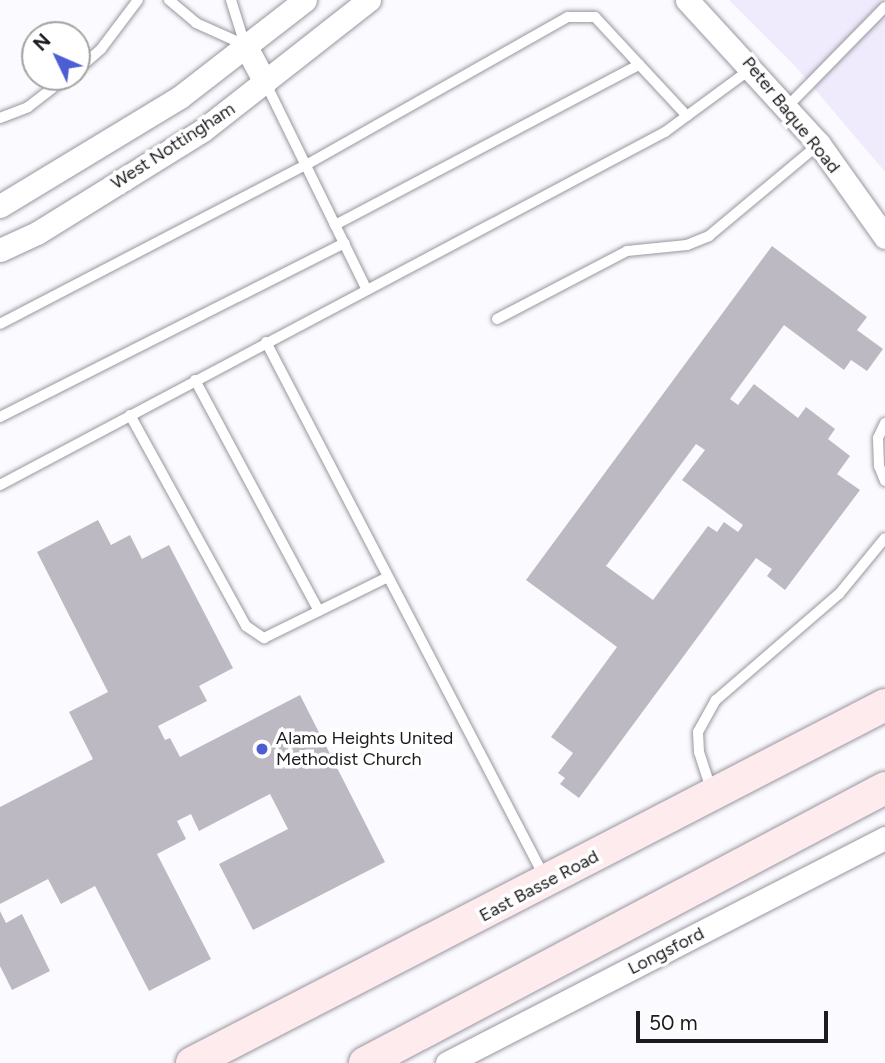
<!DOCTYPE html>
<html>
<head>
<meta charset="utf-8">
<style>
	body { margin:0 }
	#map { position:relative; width:885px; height:1063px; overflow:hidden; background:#fbfafe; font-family:Figtree,sans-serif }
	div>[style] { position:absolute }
	.built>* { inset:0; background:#efebfc }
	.building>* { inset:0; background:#bcb9c3 }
	.roads { filter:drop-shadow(0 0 2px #9996a0) drop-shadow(0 0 2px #9996a0) }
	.lane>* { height:10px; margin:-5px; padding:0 5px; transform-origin:5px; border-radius:5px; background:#fff }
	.street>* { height:23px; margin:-11.5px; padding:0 11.5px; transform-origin:11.5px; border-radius:11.5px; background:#fff }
	.secondary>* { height:32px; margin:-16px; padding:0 16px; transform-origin:16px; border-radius:16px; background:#fdebee }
	.dots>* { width:19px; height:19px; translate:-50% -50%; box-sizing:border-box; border:4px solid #fff; border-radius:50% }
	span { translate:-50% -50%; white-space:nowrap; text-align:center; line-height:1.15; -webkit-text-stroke:7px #fff; paint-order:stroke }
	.street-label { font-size:18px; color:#1c1b1f }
	.poi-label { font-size:18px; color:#1c1b1f }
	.left { translate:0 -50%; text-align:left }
	.north { position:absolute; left:21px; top:21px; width:70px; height:70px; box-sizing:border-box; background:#fff; border:2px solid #a4a4a5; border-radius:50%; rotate:314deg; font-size:19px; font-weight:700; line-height:28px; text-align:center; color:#1c1b1f }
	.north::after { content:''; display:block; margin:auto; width:24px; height:32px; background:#4d5ed3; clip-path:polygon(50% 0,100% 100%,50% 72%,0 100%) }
	.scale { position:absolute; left:636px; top:1011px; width:192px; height:32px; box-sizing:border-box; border:4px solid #1c1b1f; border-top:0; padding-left:9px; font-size:21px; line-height:24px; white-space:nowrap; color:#1c1b1f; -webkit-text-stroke:5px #fff; paint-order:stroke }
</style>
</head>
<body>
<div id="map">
	<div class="built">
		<i style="clip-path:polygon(729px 0,885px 0,885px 172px,796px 67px)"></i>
	</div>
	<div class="building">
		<i style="clip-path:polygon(evenodd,772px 246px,867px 317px,857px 330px,883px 349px,867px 371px,851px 360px,844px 370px,784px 325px,730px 399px,738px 405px,754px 384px,798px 418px,806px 407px,835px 429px,828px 439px,850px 456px,837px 474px,860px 490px,785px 590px,767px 576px,772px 569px,756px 558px,579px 798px,560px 784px,565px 778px,558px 773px,573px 753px,551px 737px,617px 647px,526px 580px,772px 246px,696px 444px,705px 450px,682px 480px,743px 525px,738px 532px,724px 522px,717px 532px,708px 526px,653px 600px,606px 566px,696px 444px)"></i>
		<i style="clip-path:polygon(98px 520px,111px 545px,130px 535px,142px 559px,169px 545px,233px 668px,199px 686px,207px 701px,158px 726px,165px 740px,170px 738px,180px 757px,300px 695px,385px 862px,253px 930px,219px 864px,288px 829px,270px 794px,199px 831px,191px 814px,177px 821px,186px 839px,157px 854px,211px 959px,149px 991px,95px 886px,61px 904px,48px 879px,0 904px,0 807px,93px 759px,69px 712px,108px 692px,37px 552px)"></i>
		<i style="clip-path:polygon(0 911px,6px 923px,22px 914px,50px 971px,12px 990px,0 966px)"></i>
	</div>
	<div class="roads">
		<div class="lane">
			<i style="left:169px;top:0;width:35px;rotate:40deg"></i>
			<i style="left:196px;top:23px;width:54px;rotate:24.2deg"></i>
			<i style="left:231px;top:0;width:47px;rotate:72.7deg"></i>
			<i style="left:77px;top:70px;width:32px;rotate:-41deg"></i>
			<i style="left:101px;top:49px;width:61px;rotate:-52.9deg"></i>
			<i style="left:265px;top:82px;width:229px;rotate:63.9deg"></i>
			<i style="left:786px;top:108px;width:141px;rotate:-45.6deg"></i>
			<i style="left:0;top:118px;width:30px;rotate:-21deg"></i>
			<i style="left:28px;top:107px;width:49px;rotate:-37.6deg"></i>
			<i style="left:335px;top:225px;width:344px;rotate:-27.8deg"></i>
			<i style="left:497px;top:319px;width:147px;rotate:-27.6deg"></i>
			<i style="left:627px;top:251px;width:60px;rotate:-5.7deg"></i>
			<i style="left:687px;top:245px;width:24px;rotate:-22deg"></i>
			<i style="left:709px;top:236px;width:143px;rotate:-39.9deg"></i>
			<i style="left:0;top:324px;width:345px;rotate:-27.5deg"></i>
			<i style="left:306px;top:165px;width:301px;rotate:-29.5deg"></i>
			<i style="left:568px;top:17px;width:27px"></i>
			<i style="left:595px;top:17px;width:135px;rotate:47.1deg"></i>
			<i style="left:266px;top:342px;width:602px;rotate:62.5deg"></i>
			<i style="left:195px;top:380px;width:262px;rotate:61.8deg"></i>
			<i style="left:130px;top:415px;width:241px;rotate:61.2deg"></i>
			<i style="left:246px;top:626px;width:22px;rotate:34deg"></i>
			<i style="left:264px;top:638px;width:138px;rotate:-26.2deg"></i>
			<i style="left:0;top:417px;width:386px;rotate:-26.8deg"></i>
			<i style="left:885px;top:423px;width:17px;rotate:115deg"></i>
			<i style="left:878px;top:438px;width:28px;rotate:88deg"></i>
			<i style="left:879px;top:466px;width:16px;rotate:68deg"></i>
			<i style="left:0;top:485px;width:753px;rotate:-27.96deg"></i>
			<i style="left:665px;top:132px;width:108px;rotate:-36.3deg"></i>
			<i style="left:712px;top:792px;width:42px;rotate:-108deg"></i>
			<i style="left:699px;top:752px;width:20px;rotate:-93deg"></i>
			<i style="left:698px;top:732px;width:37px;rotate:-61deg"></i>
			<i style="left:716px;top:700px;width:162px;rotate:-40.8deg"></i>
			<i style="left:839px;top:594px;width:72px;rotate:-50.6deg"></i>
		</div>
		<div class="street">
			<i style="left:687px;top:0;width:195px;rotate:47.5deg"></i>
			<i style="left:819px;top:144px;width:114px;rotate:54.6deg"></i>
			<i style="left:245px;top:45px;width:42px;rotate:61.6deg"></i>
			<i style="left:0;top:206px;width:210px;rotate:-31.2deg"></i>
			<i style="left:180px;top:97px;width:158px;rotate:-37.8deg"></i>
			<i style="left:0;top:250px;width:41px;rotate:-24.7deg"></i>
			<i style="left:37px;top:233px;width:195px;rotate:-31.8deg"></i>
			<i style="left:203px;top:130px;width:211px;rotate:-38.1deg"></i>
			<i style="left:447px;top:1063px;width:492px;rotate:-27.2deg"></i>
		</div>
		<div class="secondary">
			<i style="left:192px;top:1063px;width:780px;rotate:-27.32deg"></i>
			<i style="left:365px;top:1063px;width:588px;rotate:-27.87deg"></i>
		</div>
	</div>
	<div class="dots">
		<i style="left:262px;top:749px;background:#4d5ed3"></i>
	</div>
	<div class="street-label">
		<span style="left:791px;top:115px;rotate:51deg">Peter Baque Road</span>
		<span style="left:173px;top:146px;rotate:-33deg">West Nottingham</span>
		<span style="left:539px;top:886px;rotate:-28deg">East Basse Road</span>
		<span style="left:666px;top:951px;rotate:-27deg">Longsford</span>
	</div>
	<div class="poi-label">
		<span class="left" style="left:276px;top:749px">Alamo Heights United<br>Methodist Church</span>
	</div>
	<div class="north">N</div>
	<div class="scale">50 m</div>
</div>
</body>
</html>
